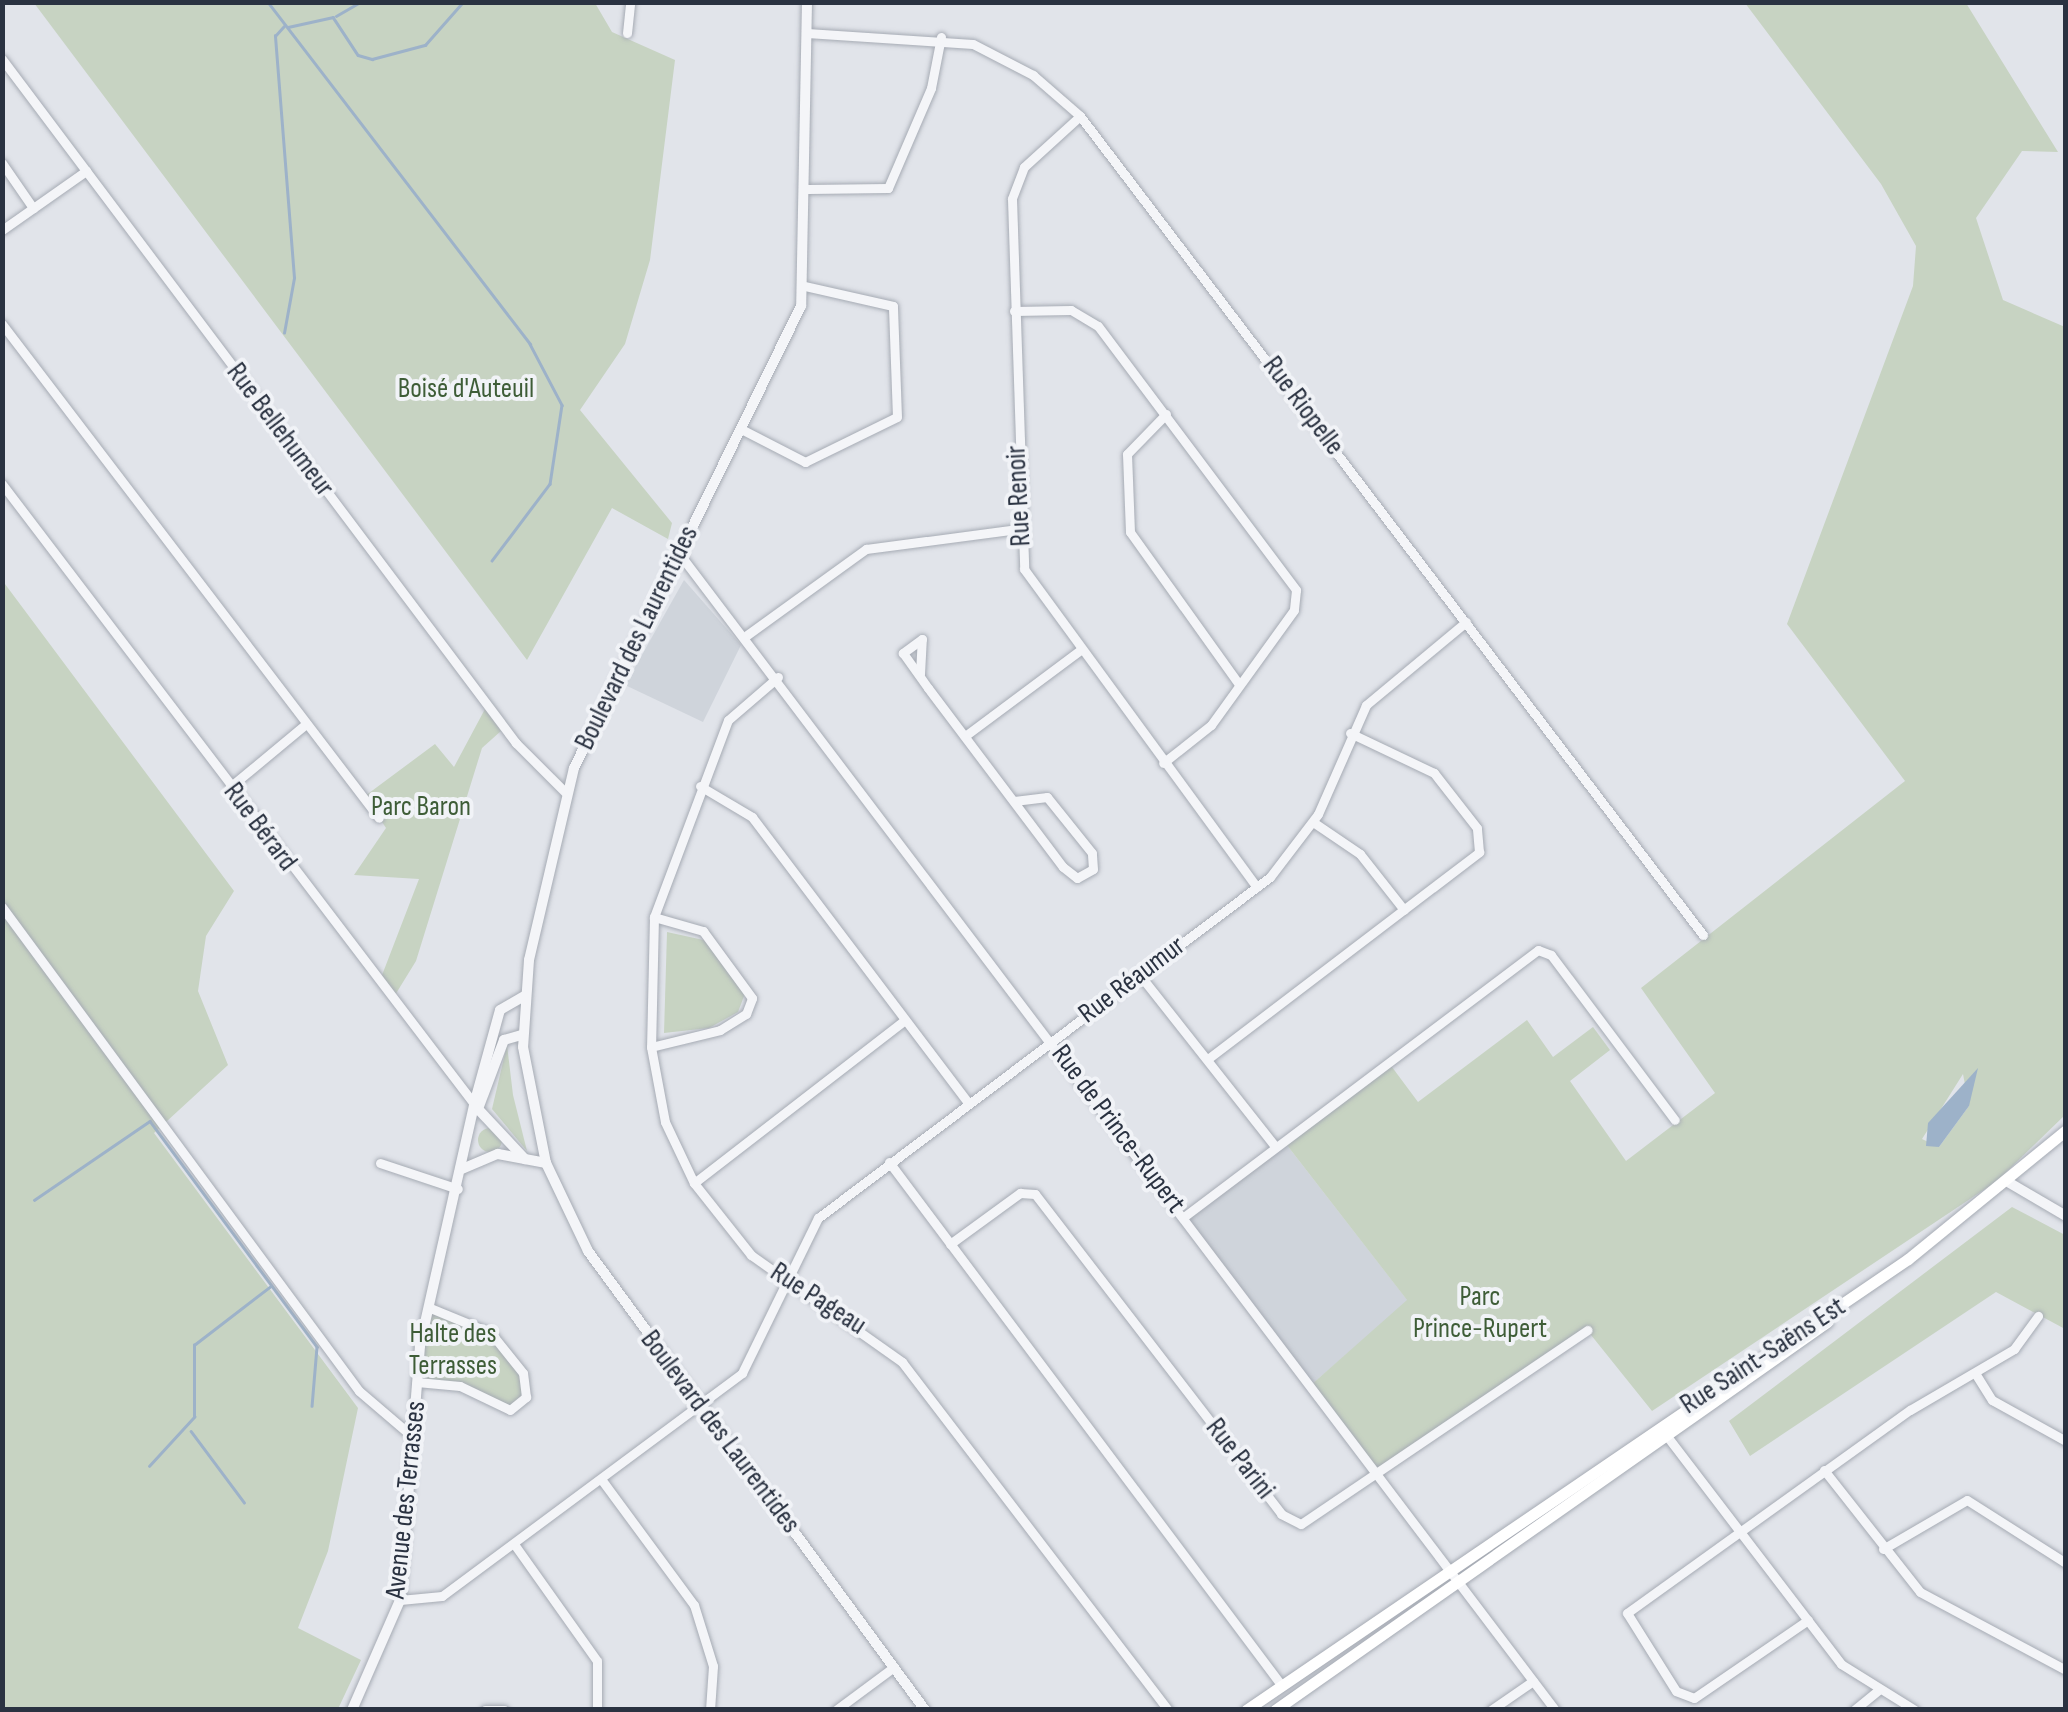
<!DOCTYPE html>
<html>
<head>
<meta charset="utf-8">
<style>
	body { margin:0 }
	#map { position:relative; width:2068px; height:1712px; overflow:hidden; background:#e1e4ea; font-family:"Sofia Sans Condensed",sans-serif }
	div>[style] { position:absolute }
	.built>* { inset:0; background:#cfd4db }
	.green>* { inset:0; background:#c7d3c2 }
	.round { border-radius:50% }
	.water>* { inset:0; background:#9db2c9 }
	.stream>* { height:2.5px; margin:-1.25px; padding:0 1.25px; transform-origin:1.25px; border-radius:1.25px; background:#9db2c9 }
	.roads { filter:drop-shadow(0 0 2px #a6abb4) drop-shadow(0 0 2px #a6abb4) }
	.minor>* { height:9px; margin:-4.5px; padding:0 4.5px; transform-origin:4.5px; border-radius:4.5px; background:#f4f5f8 }
	.tertiary>* { height:10px; margin:-5px; padding:0 5px; transform-origin:5px; border-radius:5px; background:#f4f5f8 }
	.secondary>* { height:11px; margin:-5.5px; padding:0 5.5px; transform-origin:5.5px; border-radius:5.5px; background:#fff }
	span { translate:-50% -50%; white-space:nowrap; text-align:center; line-height:1.15; -webkit-text-stroke:8px #f1f3f7; paint-order:stroke }
	.park-label { font-size:28px; color:#3e5d37 }
	.street-label { font-size:28px; color:#2a3241 }
	.frame { position:absolute; inset:0; border:5px solid #2a3241; pointer-events:none }
</style>
</head>
<body>
<div id="map">
	<div class="built">
		<i style="clip-path:polygon(684px 580px,741px 645px,703px 722px,625px 685px)"></i>
		<i style="clip-path:polygon(1283px 1140px,1408px 1301px,1311px 1385px,1185px 1216px)"></i>
	</div>
	<div class="green">
		<i style="clip-path:polygon(34px 3px,595px 3px,612px 32px,675px 60px,650px 260px,625px 344px,580px 410px,672px 523px,668px 539px,612px 508px,527px 660px)"></i>
		<i style="clip-path:polygon(evenodd,1745px 3px,1966px 3px,2058px 152px,2022px 151px,1976px 218px,2003px 300px,2065px 327px,2065px 1115px,1997px 1181px,1652px 1411px,1587px 1330px,1377px 1473px,1311px 1385px,1407px 1300px,1283px 1140px,1389px 1063px,1418px 1102px,1527px 1020px,1553px 1057px,1593px 1027px,1610px 1050px,1570px 1081px,1626px 1161px,1715px 1093px,1641px 988px,1905px 781px,1787px 624px,1913px 286px,1916px 246px,1881px 184px,1745px 3px,1963px 1074px,1969px 1106px,1939px 1147px,1922px 1139px,1963px 1074px)"></i>
		<i style="clip-path:polygon(2px 580px,234px 891px,206px 936px,198px 991px,228px 1065px,154px 1133px,358px 1408px,328px 1551px,298px 1628px,361px 1660px,338px 1709px,3px 1709px)"></i>
		<i style="clip-path:polygon(485px 709px,501px 731px,482px 748px,416px 961px,392px 1000px,379px 983px,419px 879px,354px 875px,386px 828px,365px 796px,435px 744px,454px 767px)"></i>
		<i style="clip-path:polygon(667px 932px,708px 941px,746px 991px,738px 1012px,709px 1028px,664px 1033px)"></i>
		<i style="clip-path:polygon(507px 1045px,513px 1095px,527px 1151px,492px 1109px)"></i>
		<i class="round" style="left:478px;top:1128px;width:24px;height:24px"></i>
		<i style="clip-path:polygon(2012px 1207px,2065px 1235px,2065px 1329px,1996px 1292px,1750px 1456px,1729px 1421px)"></i>
		<i style="clip-path:polygon(428px 1307px,491px 1333px,523px 1373px,526px 1397px,510px 1410px,475px 1392px,417px 1382px)"></i>
	</div>
	<div class="water">
		<i style="clip-path:polygon(1978px 1068px,1969px 1106px,1939px 1147px,1926px 1146px,1928px 1123px)"></i>
	</div>
	<div class="stream">
		<i style="left:268px;top:2px;width:431px;rotate:52.5deg"></i>
		<i style="left:530px;top:344px;width:69px;rotate:62.3deg"></i>
		<i style="left:562px;top:405px;width:80px;rotate:98.6deg"></i>
		<i style="left:550px;top:484px;width:96px;rotate:127deg"></i>
		<i style="left:336px;top:16px;width:28px;rotate:-30deg"></i>
		<i style="left:288px;top:27px;width:46px;rotate:-12.5deg"></i>
		<i style="left:333px;top:17px;width:45px;rotate:56.7deg"></i>
		<i style="left:358px;top:55px;width:15px;rotate:16deg"></i>
		<i style="left:372px;top:59px;width:55px;rotate:-14.8deg"></i>
		<i style="left:425px;top:45px;width:57px;rotate:-48.5deg"></i>
		<i style="left:284px;top:333px;width:56px;rotate:-79.7deg"></i>
		<i style="left:294px;top:278px;width:243px;rotate:-94.5deg"></i>
		<i style="left:275px;top:36px;width:13px;rotate:-48deg"></i>
		<i style="left:34px;top:1200px;width:140px;rotate:-34.3deg"></i>
		<i style="left:150px;top:1121px;width:281px;rotate:53.5deg"></i>
		<i style="left:317px;top:1347px;width:59px;rotate:94.8deg"></i>
		<i style="left:191px;top:1431px;width:89px;rotate:53.3deg"></i>
		<i style="left:149px;top:1466px;width:67px;rotate:-47.4deg"></i>
		<i style="left:194px;top:1417px;width:72px;rotate:-90deg"></i>
		<i style="left:194px;top:1345px;width:97px;rotate:-37.5deg"></i>
	</div>
	<div class="roads">
		<div class="minor">
			<i style="left:627px;top:33px;width:31px;rotate:-84deg"></i>
			<i style="left:807px;top:33px;width:166px;rotate:3.8deg"></i>
			<i style="left:973px;top:44px;width:68px;rotate:27.3deg"></i>
			<i style="left:1033px;top:75px;width:62px;rotate:41.1deg"></i>
			<i style="left:1080px;top:116px;width:1029px;rotate:52.74deg"></i>
			<i style="left:2px;top:59px;width:856px;rotate:53.08deg"></i>
			<i style="left:516px;top:743px;width:69px;rotate:45deg"></i>
			<i style="left:1080px;top:116px;width:76px;rotate:137.7deg"></i>
			<i style="left:1024px;top:167px;width:34px;rotate:111deg"></i>
			<i style="left:1012px;top:199px;width:370px;rotate:88.1deg"></i>
			<i style="left:1024px;top:569px;width:394px;rotate:53.8deg"></i>
			<i style="left:2px;top:163px;width:55px;rotate:55.4deg"></i>
			<i style="left:808px;top:189px;width:80px;rotate:-0.7deg"></i>
			<i style="left:888px;top:188px;width:109px;rotate:-66.7deg"></i>
			<i style="left:931px;top:88px;width:52px;rotate:-78.9deg"></i>
			<i style="left:2px;top:230px;width:103px;rotate:-35.1deg"></i>
			<i style="left:1014px;top:311px;width:57px;rotate:-1deg"></i>
			<i style="left:1071px;top:310px;width:31px;rotate:31deg"></i>
			<i style="left:1098px;top:326px;width:330px;rotate:53.1deg"></i>
			<i style="left:1296px;top:590px;width:20px;rotate:96deg"></i>
			<i style="left:1294px;top:610px;width:142px;rotate:125.8deg"></i>
			<i style="left:1211px;top:725px;width:61px;rotate:141.6deg"></i>
			<i style="left:2px;top:324px;width:621px;rotate:52.65deg"></i>
			<i style="left:1166px;top:414px;width:56px;rotate:134.3deg"></i>
			<i style="left:1127px;top:454px;width:78px;rotate:87.8deg"></i>
			<i style="left:1130px;top:532px;width:187px;rotate:54.4deg"></i>
			<i style="left:743px;top:430px;width:70px;rotate:27.3deg"></i>
			<i style="left:805px;top:462px;width:102px;rotate:-26.1deg"></i>
			<i style="left:897px;top:417px;width:111px;rotate:-92.1deg"></i>
			<i style="left:893px;top:306px;width:90px;rotate:-167.2deg"></i>
			<i style="left:2px;top:484px;width:786px;rotate:52.71deg"></i>
			<i style="left:678px;top:552px;width:1453px;rotate:52.86deg"></i>
			<i style="left:747px;top:635px;width:147px;rotate:-35.9deg"></i>
			<i style="left:866px;top:549px;width:153px;rotate:-7.5deg"></i>
			<i style="left:920px;top:674px;width:35px;rotate:-87deg"></i>
			<i style="left:922px;top:639px;width:24px;rotate:144deg"></i>
			<i style="left:903px;top:653px;width:43px;rotate:54.5deg"></i>
			<i style="left:928px;top:688px;width:224px;rotate:53deg"></i>
			<i style="left:1063px;top:867px;width:18px;rotate:38deg"></i>
			<i style="left:1077px;top:878px;width:18px;rotate:-29deg"></i>
			<i style="left:1093px;top:869px;width:16px;rotate:-94deg"></i>
			<i style="left:1092px;top:853px;width:72px;rotate:-128.8deg"></i>
			<i style="left:1047px;top:797px;width:33px;rotate:173deg"></i>
			<i style="left:778px;top:677px;width:66px;rotate:139.3deg"></i>
			<i style="left:728px;top:720px;width:210px;rotate:110.6deg"></i>
			<i style="left:654px;top:917px;width:130px;rotate:91.3deg"></i>
			<i style="left:651px;top:1047px;width:76px;rotate:79.4deg"></i>
			<i style="left:665px;top:1122px;width:68px;rotate:64.6deg"></i>
			<i style="left:694px;top:1183px;width:92px;rotate:51.6deg"></i>
			<i style="left:751px;top:1255px;width:185px;rotate:35.3deg"></i>
			<i style="left:902px;top:1362px;width:438px;rotate:52.6deg"></i>
			<i style="left:965px;top:736px;width:142px;rotate:-36.7deg"></i>
			<i style="left:700px;top:786px;width:61px;rotate:30.8deg"></i>
			<i style="left:752px;top:817px;width:358px;rotate:52.9deg"></i>
			<i style="left:230px;top:787px;width:99px;rotate:-39.7deg"></i>
			<i style="left:1313px;top:822px;width:57px;rotate:34.2deg"></i>
			<i style="left:1360px;top:854px;width:71px;rotate:51.8deg"></i>
			<i style="left:2px;top:907px;width:601px;rotate:53.59deg"></i>
			<i style="left:359px;top:1391px;width:72px;rotate:40.5deg"></i>
			<i style="left:1139px;top:974px;width:219px;rotate:51.7deg"></i>
			<i style="left:651px;top:1047px;width:71px;rotate:-13.8deg"></i>
			<i style="left:720px;top:1030px;width:31px;rotate:-32deg"></i>
			<i style="left:746px;top:1014px;width:17px;rotate:-69deg"></i>
			<i style="left:752px;top:998px;width:83px;rotate:-126.2deg"></i>
			<i style="left:703px;top:931px;width:51px;rotate:-164.1deg"></i>
			<i style="left:1209px;top:1058px;width:340px;rotate:-37.3deg"></i>
			<i style="left:1479px;top:852px;width:24px;rotate:-95deg"></i>
			<i style="left:1477px;top:828px;width:70px;rotate:-128deg"></i>
			<i style="left:1434px;top:773px;width:93px;rotate:-154.5deg"></i>
			<i style="left:889px;top:1162px;width:655px;rotate:53.13deg"></i>
			<i style="left:380px;top:1163px;width:82px;rotate:18.4deg"></i>
			<i style="left:694px;top:1183px;width:263px;rotate:-37.7deg"></i>
			<i style="left:1185px;top:1216px;width:442px;rotate:-37deg"></i>
			<i style="left:1538px;top:950px;width:14px;rotate:21deg"></i>
			<i style="left:1551px;top:955px;width:206px;rotate:53.1deg"></i>
			<i style="left:950px;top:1244px;width:87px;rotate:-36.1deg"></i>
			<i style="left:1020px;top:1193px;width:15px;rotate:4deg"></i>
			<i style="left:1035px;top:1194px;width:404px;rotate:52.4deg"></i>
			<i style="left:1281px;top:1514px;width:22px;rotate:27deg"></i>
			<i style="left:1301px;top:1524px;width:346px;rotate:-34.1deg"></i>
			<i style="left:1975px;top:1373px;width:32px;rotate:58deg"></i>
			<i style="left:1992px;top:1400px;width:85px;rotate:29deg"></i>
			<i style="left:417px;top:1382px;width:43px;rotate:5.3deg"></i>
			<i style="left:460px;top:1386px;width:55px;rotate:25.6deg"></i>
			<i style="left:510px;top:1410px;width:21px;rotate:-39deg"></i>
			<i style="left:526px;top:1397px;width:24px;rotate:-97deg"></i>
			<i style="left:523px;top:1373px;width:51px;rotate:-128.7deg"></i>
			<i style="left:491px;top:1333px;width:68px;rotate:-157.6deg"></i>
			<i style="left:1663px;top:1431px;width:293px;rotate:52.6deg"></i>
			<i style="left:1841px;top:1664px;width:87px;rotate:31.9deg"></i>
			<i style="left:1824px;top:1470px;width:155px;rotate:51.8deg"></i>
			<i style="left:1920px;top:1592px;width:166px;rotate:28.1deg"></i>
			<i style="left:601px;top:1479px;width:157px;rotate:53.6deg"></i>
			<i style="left:694px;top:1605px;width:64px;rotate:72.7deg"></i>
			<i style="left:713px;top:1666px;width:44px;rotate:93.9deg"></i>
			<i style="left:514px;top:1544px;width:143px;rotate:54.6deg"></i>
			<i style="left:597px;top:1661px;width:49px;rotate:90deg"></i>
			<i style="left:1883px;top:1549px;width:97px;rotate:-30.3deg"></i>
			<i style="left:1967px;top:1500px;width:117px;rotate:32.5deg"></i>
			<i style="left:400px;top:1600px;width:42px;rotate:-5.4deg"></i>
			<i style="left:442px;top:1596px;width:374px;rotate:-36.6deg"></i>
			<i style="left:742px;top:1373px;width:173px;rotate:-63.9deg"></i>
			<i style="left:818px;top:1218px;width:566px;rotate:-37.03deg"></i>
			<i style="left:1270px;top:877px;width:79px;rotate:-52.7deg"></i>
			<i style="left:1318px;top:814px;width:119px;rotate:-66.2deg"></i>
			<i style="left:1366px;top:705px;width:130px;rotate:-39.7deg"></i>
			<i style="left:1808px;top:1620px;width:138px;rotate:145.6deg"></i>
			<i style="left:1694px;top:1698px;width:19px;rotate:-159deg"></i>
			<i style="left:1676px;top:1691px;width:92px;rotate:-122.1deg"></i>
			<i style="left:1627px;top:1613px;width:348px;rotate:-35.7deg"></i>
			<i style="left:1910px;top:1410px;width:121px;rotate:-30.4deg"></i>
			<i style="left:2014px;top:1349px;width:41px;rotate:-54deg"></i>
			<i style="left:485px;top:1710px;width:19px"></i>
			<i style="left:836px;top:1710px;width:72px;rotate:-36.6deg"></i>
			<i style="left:1491px;top:1710px;width:51px;rotate:-34.6deg"></i>
			<i style="left:1854px;top:1710px;width:32px;rotate:-39deg"></i>
		</div>
		<div class="tertiary">
			<i style="left:807px;top:2px;width:304px;rotate:91.1deg"></i>
			<i style="left:801px;top:306px;width:515px;rotate:116.17deg"></i>
			<i style="left:574px;top:768px;width:197px;rotate:103.2deg"></i>
			<i style="left:529px;top:960px;width:87px;rotate:93.9deg"></i>
			<i style="left:523px;top:1047px;width:118px;rotate:78.8deg"></i>
			<i style="left:546px;top:1163px;width:98px;rotate:64.5deg"></i>
			<i style="left:588px;top:1251px;width:569px;rotate:53.71deg"></i>
			<i style="left:478px;top:1109px;width:74px;rotate:-69.4deg"></i>
			<i style="left:504px;top:1040px;width:19px;rotate:-16deg"></i>
			<i style="left:478px;top:1109px;width:69px;rotate:46.8deg"></i>
			<i style="left:462px;top:1169px;width:39px;rotate:-23deg"></i>
			<i style="left:498px;top:1154px;width:49px;rotate:10.6deg"></i>
			<i style="left:2008px;top:1182px;width:67px;rotate:30.4deg"></i>
			<i style="left:352px;top:1710px;width:120px;rotate:-66.4deg"></i>
			<i style="left:400px;top:1600px;width:256px;rotate:-85.5deg"></i>
			<i style="left:420px;top:1345px;width:254px;rotate:-77.3deg"></i>
			<i style="left:476px;top:1097px;width:90px;rotate:-74.6deg"></i>
			<i style="left:500px;top:1010px;width:28px;rotate:-30deg"></i>
		</div>
		<div class="secondary">
			<i style="left:1246px;top:1710px;width:801px;rotate:-34.27deg"></i>
			<i style="left:1908px;top:1259px;width:204px;rotate:-39.2deg"></i>
			<i style="left:1275px;top:1710px;width:675px;rotate:-35.1deg"></i>
		</div>
	</div>
	<div class="park-label">
		<span style="left:466px;top:389px">Boisé d'Auteuil</span>
		<span style="left:421px;top:807px">Parc Baron</span>
		<span style="left:1480px;top:1313px">Parc<br>Prince-Rupert</span>
		<span style="left:453px;top:1350px">Halte des<br>Terrasses</span>
	</div>
	<div class="street-label">
		<span style="left:1303px;top:406px;rotate:53deg">Rue Riopelle</span>
		<span style="left:280px;top:430px;rotate:53deg">Rue Bellehumeur</span>
		<span style="left:1019px;top:496px;rotate:-93deg">Rue Renoir</span>
		<span style="left:637px;top:638px;rotate:-64deg">Boulevard des Laurentides</span>
		<span style="left:260px;top:827px;rotate:53deg">Rue Bérard</span>
		<span style="left:1132px;top:980px;rotate:-37deg">Rue Réaumur</span>
		<span style="left:1118px;top:1129px;rotate:53deg">Rue de Prince-Rupert</span>
		<span style="left:818px;top:1299px;rotate:33deg">Rue Pageau</span>
		<span style="left:1763px;top:1356px;rotate:-33deg">Rue Saint-Saëns Est</span>
		<span style="left:720px;top:1432px;rotate:53deg">Boulevard des Laurentides</span>
		<span style="left:1240px;top:1459px;rotate:52deg">Rue Parini</span>
		<span style="left:406px;top:1500px;rotate:-84deg">Avenue des Terrasses</span>
	</div>
	<div class="frame"></div>
</div>
</body>
</html>
